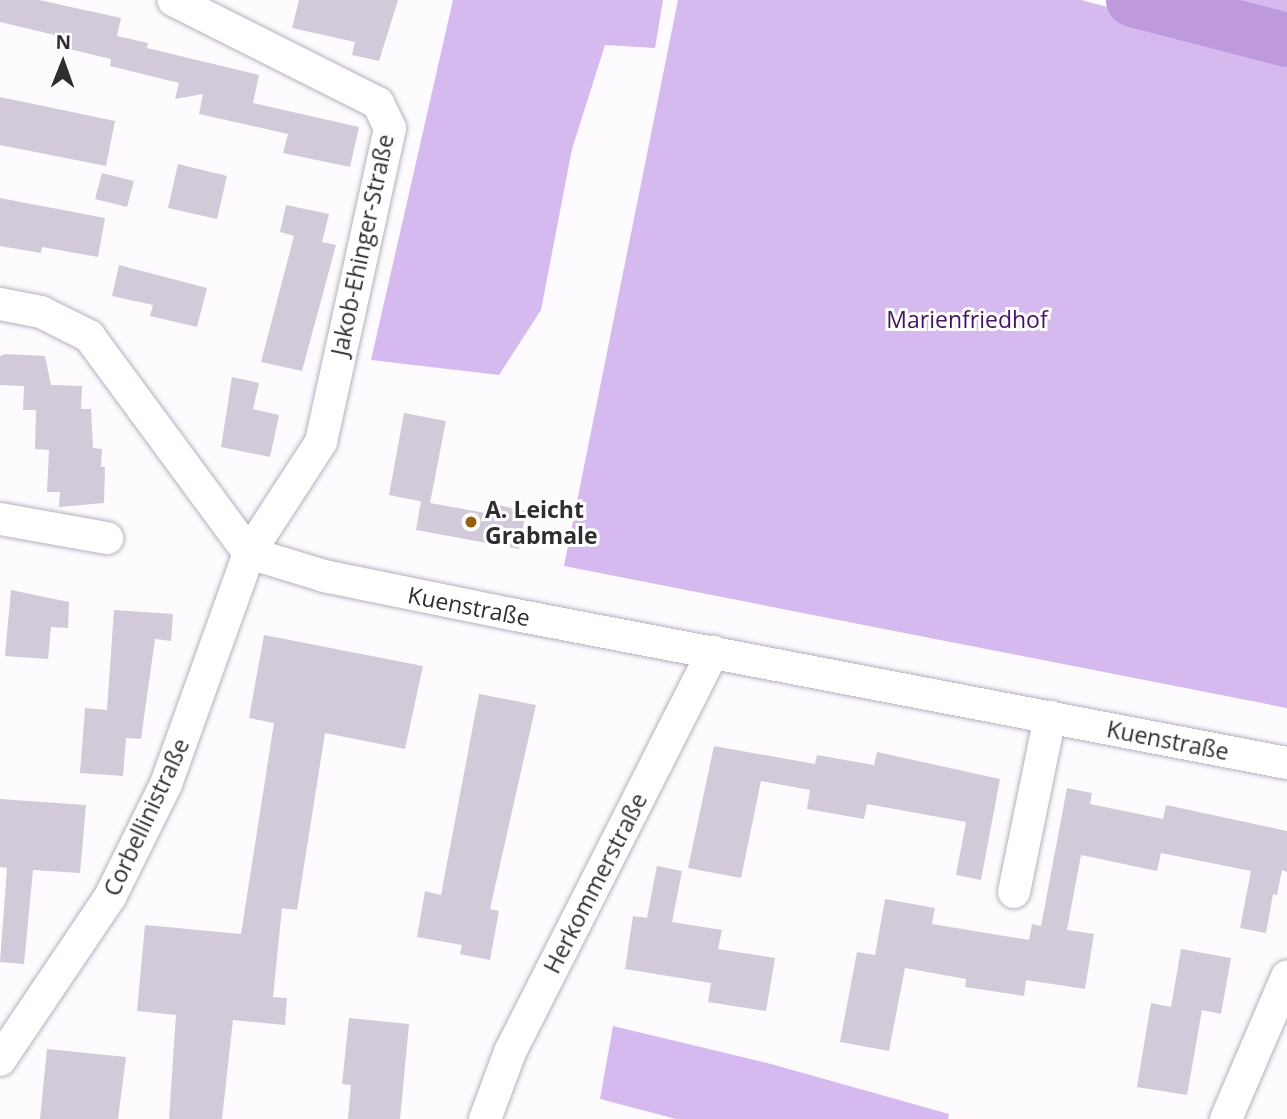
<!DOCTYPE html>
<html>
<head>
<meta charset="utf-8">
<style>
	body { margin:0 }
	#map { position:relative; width:1287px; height:1119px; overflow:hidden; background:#fdfbfe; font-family:"Open Sans",sans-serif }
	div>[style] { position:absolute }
	.green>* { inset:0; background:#d6baef }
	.river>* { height:54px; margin:-27px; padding:0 27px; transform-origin:27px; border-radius:27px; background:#be99dc }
	.building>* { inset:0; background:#d2c9d9 }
	.roads { filter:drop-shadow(0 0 2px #b7afbf) drop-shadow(0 0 2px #b7afbf) }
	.street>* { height:32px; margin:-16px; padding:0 16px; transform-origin:16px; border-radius:16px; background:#fff }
	.dots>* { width:19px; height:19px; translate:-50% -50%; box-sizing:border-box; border:4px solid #fff; border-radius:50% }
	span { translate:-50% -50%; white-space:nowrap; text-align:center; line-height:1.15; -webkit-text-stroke:6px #fff; paint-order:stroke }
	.street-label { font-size:23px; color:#302c32 }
	.park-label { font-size:23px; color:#451362 }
	.poi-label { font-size:23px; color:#302c32; font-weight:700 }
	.left { translate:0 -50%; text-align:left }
	.north { position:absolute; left:28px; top:28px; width:70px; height:70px; -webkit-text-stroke:5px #fff; paint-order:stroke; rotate:1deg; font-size:19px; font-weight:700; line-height:28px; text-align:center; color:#302c32 }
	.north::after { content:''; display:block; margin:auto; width:24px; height:32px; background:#302c32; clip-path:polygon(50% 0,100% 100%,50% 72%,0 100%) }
</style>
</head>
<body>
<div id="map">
	<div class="green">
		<i style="clip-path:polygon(453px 0,663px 0,655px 48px,605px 45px,572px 149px,541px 310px,499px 375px,371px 360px)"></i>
		<i style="clip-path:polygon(678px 0,1081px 0,1287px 54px,1287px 708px,564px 566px)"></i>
		<i style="clip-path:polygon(1212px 0,1287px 0,1287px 24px,1211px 0)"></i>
		<i style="clip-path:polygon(613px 1026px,771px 1064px,949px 1114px,948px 1119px,676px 1119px,600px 1099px)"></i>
	</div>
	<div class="river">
		<i style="left:1133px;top:0;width:159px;rotate:14.6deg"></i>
	</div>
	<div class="building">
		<i style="clip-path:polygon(0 0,39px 0,121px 18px,117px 36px,148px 43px,147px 48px,259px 75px,253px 103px,359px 127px,350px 167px,283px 153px,288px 134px,199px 114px,203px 94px,175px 99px,179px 83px,110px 66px,111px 59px,61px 47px,63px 37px,0 22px)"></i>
		<i style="clip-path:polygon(299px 0,398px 0,379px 61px,352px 55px,355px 42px,292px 28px)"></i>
		<i style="clip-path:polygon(0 97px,115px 121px,106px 166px,0 145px)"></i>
		<i style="clip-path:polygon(178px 164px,227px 176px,217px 219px,168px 208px)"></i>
		<i style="clip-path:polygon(102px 173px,134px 181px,127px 207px,95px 199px)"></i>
		<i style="clip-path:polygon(0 198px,105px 218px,98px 257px,42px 247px,41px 253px,0 246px)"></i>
		<i style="clip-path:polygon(286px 205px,329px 214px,322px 242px,336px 245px,302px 371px,261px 362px,294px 236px,280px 232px)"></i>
		<i style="clip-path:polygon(119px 265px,207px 288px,197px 327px,150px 316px,153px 305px,112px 296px)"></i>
		<i style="clip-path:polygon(5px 354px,45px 356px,51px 385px,82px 386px,81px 409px,91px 409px,93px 448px,102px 449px,101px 467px,105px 467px,104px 503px,59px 507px,60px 492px,47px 492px,49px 450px,35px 449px,36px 410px,23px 410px,24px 386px,0 385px,0 356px)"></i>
		<i style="clip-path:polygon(232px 377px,259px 383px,253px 409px,279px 415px,270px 457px,221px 447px)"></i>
		<i style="clip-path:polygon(404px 413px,446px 421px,430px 503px,491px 514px,493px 504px,526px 511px,519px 549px,416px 530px,421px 501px,429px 503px,389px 495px)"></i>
		<i style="clip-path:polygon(11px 590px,69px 602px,68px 628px,51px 627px,48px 659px,5px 656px)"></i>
		<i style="clip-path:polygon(114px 610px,173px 614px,171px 641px,155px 639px,141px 739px,126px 738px,123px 776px,80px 773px,85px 708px,107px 710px)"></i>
		<i style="clip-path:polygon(264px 635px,423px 666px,418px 689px,405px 749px,325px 733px,297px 910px,282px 908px,273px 997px,287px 998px,285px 1025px,233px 1020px,222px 1119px,169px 1119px,176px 1015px,137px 1011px,145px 925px,241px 934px,274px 723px,249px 718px)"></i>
		<i style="clip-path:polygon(479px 694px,536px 705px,490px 909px,499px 911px,490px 960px,460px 954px,462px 945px,417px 937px,425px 891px,441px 895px)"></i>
		<i style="clip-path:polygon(714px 746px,815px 764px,817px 755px,874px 765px,877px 752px,1000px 779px,981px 880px,956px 875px,966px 822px,867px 804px,864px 819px,807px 809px,810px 790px,761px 781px,741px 878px,688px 868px)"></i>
		<i style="clip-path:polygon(1067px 788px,1092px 793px,1090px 804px,1163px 819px,1166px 805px,1287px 831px,1287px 872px,1282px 870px,1277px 895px,1273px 894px,1266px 933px,1240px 928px,1251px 871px,1161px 853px,1157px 871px,1081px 855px,1067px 930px,1094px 934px,1085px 989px,1026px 980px,1024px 996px,965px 987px,966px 979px,905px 968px,889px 1051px,840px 1042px,857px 952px,875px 955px,885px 899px,935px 908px,932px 924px,1029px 940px,1032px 924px,1041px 926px)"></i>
		<i style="clip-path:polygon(0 799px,86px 805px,80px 873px,33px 870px,24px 964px,0 962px,7px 868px,0 867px)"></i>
		<i style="clip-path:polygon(657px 866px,682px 871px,672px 922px,722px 930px,718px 949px,775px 958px,766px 1011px,708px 1002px,711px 983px,625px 969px,633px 916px,647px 918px)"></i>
		<i style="clip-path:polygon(1181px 949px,1231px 958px,1221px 1014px,1202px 1010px,1187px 1095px,1137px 1087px,1151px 1003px,1171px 1007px)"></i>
		<i style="clip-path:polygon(349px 1018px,409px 1024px,400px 1119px,348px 1119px,351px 1085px,342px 1084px)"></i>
		<i style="clip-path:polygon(47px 1049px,126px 1057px,118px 1119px,40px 1119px)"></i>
	</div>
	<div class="roads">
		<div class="street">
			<i style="left:0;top:304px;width:42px;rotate:11deg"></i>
			<i style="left:41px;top:312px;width:54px;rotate:26.6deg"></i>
			<i style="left:89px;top:336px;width:270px;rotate:53.6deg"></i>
			<i style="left:249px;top:553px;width:78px;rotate:17deg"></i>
			<i style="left:324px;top:576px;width:196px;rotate:11.5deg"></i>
			<i style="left:516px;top:615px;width:785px;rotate:10.87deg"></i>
			<i style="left:0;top:519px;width:109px;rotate:10.1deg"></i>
			<i style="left:1014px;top:892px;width:179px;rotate:-78.4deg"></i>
			<i style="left:0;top:1060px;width:197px;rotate:-56deg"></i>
			<i style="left:110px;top:897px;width:126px;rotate:-63.6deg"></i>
			<i style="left:166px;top:784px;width:245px;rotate:-70.2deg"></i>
			<i style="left:249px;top:553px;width:132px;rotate:-57deg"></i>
			<i style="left:321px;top:442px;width:321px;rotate:-77.6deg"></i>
			<i style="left:390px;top:128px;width:28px;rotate:-116deg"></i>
			<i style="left:378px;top:103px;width:229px;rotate:-153.3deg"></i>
			<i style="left:485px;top:1119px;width:72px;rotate:-69.5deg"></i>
			<i style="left:510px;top:1052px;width:449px;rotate:-63.1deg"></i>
			<i style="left:1226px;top:1119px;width:155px;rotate:-66.8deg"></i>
		</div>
	</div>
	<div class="dots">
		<i style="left:471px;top:522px;background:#926211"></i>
	</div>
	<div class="street-label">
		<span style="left:362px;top:245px;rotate:-78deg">Jakob-Ehinger-Straße</span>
		<span style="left:469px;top:606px;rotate:11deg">Kuenstraße</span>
		<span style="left:1168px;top:740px;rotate:11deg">Kuenstraße</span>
		<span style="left:146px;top:817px;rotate:-65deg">Corbellinistraße</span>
		<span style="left:595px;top:883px;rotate:-63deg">Herkommerstraße</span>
	</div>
	<div class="park-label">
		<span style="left:967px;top:319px">Marienfriedhof</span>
	</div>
	<div class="poi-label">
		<span class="left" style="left:485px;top:522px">A. Leicht<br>Grabmale</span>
	</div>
	<div class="north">N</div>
</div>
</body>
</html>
